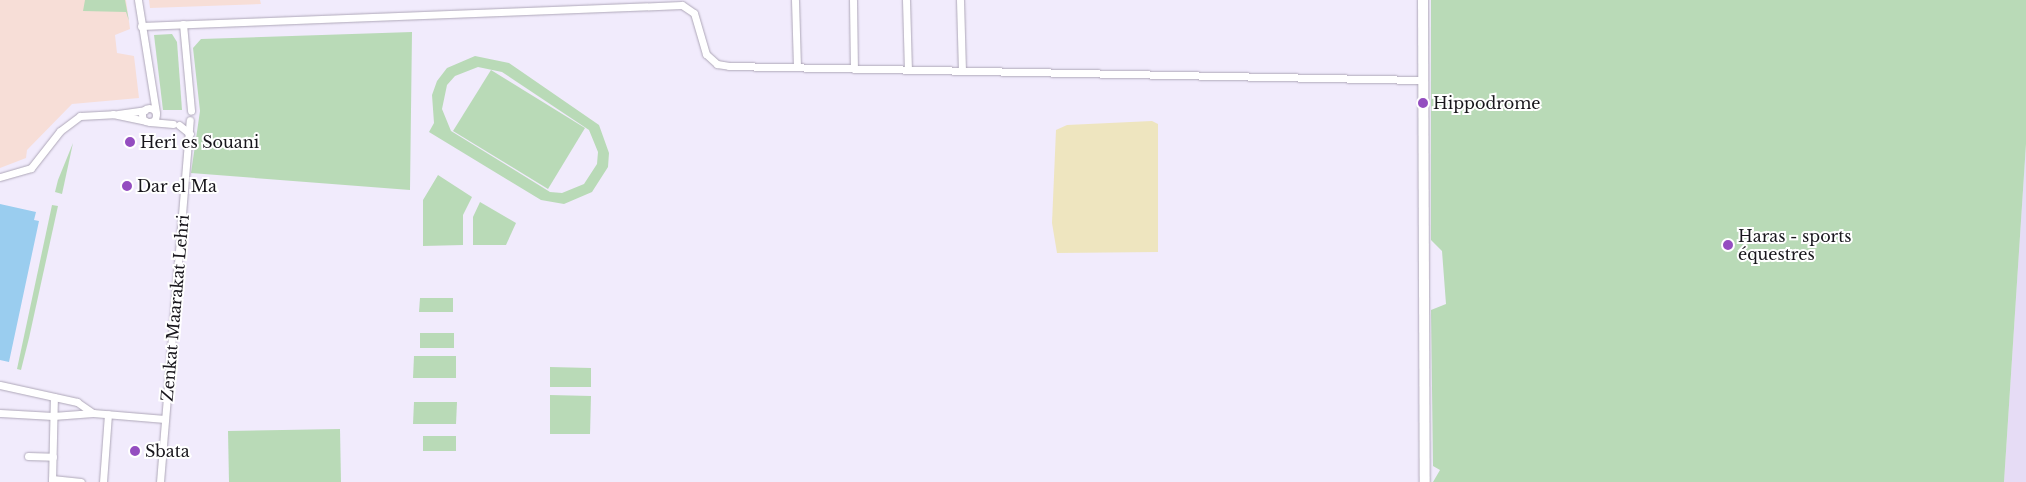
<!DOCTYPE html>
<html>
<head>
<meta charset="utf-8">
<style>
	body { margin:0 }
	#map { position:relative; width:2026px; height:482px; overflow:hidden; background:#f1ebfc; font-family:"Libre Baskerville",serif }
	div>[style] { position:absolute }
	.commercial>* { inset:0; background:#f7ded7 }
	.built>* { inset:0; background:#e6dcf5 }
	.green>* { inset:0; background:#b9dab7 }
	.sand>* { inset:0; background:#eee5bf }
	.water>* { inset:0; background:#9acdef }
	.roads { filter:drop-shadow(0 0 1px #aea7b8) drop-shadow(0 0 1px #aea7b8) }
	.street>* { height:7px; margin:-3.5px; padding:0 3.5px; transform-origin:3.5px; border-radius:3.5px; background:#fff }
	.street>.ring { margin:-3.5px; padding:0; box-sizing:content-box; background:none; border:7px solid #fff; border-radius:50% }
	.secondary>* { height:10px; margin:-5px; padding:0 5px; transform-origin:5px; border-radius:5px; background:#fff }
	.dots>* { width:14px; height:14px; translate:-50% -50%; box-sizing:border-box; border:2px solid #fff; border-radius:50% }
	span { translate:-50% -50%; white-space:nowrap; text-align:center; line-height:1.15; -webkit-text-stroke:4px #fff; paint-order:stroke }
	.poi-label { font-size:16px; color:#18161c }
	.left { translate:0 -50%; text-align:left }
	.street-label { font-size:16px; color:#18161c }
</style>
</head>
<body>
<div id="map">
	<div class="commercial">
		<i style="clip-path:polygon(0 0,126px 0,130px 29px,115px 35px,117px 53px,134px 56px,139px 98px,72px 104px,27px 150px,26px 158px,0 168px)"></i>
		<i style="clip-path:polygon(149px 0,260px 0,261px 4px,150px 8px)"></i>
	</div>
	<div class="built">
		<i style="clip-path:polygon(2026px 144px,2026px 482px,2004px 482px)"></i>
	</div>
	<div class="green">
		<i style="clip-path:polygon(85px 0,125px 0,129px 21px,126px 12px,83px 11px)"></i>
		<i style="clip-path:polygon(1431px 0,2026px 0,2026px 144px,2004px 482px,1433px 482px,1440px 470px,1433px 466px,1431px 310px,1446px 304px,1442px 251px,1431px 240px)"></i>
		<i style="clip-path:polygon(412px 32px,410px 190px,191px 173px,200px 111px,193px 48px,201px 39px)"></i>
		<i style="clip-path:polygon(172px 34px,177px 42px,182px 110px,163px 110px,154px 35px)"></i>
		<i style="clip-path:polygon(evenodd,475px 56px,509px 63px,599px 125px,609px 153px,608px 167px,592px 192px,564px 204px,541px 200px,429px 132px,434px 123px,432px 95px,437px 81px,447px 68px,475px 56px,478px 67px,502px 72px,589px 130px,598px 152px,597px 164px,584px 184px,562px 193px,550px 192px,451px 131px,442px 109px,447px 85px,455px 76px,478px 67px)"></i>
		<i style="clip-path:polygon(491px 70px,585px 128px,548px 189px,453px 131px)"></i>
		<i style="clip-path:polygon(73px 143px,62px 194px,55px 192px,58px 180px)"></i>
		<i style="clip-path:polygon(438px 175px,472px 197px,463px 215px,463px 245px,423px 246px,423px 200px)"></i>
		<i style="clip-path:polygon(480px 202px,516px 223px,506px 245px,473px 245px,473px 217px)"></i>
		<i style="clip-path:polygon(52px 205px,58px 206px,29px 338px,21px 370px,17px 369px)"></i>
		<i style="clip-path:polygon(420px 298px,453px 298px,453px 312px,419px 312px)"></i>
		<i style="clip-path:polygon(420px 333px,454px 333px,454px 348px,420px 348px)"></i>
		<i style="clip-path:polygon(414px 356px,456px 356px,456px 378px,413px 378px)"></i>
		<i style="clip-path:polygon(550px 367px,591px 368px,591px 387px,550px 387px)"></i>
		<i style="clip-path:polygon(550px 395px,591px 396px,590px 434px,550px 434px)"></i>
		<i style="clip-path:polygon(414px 402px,457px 402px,456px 424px,413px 424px)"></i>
		<i style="clip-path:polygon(340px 429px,341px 482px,229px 482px,228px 431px)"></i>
		<i style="clip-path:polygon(423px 436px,456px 436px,456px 451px,423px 451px)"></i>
	</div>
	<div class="sand">
		<i style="clip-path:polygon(1152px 121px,1158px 124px,1158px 252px,1057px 253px,1052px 223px,1056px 130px,1067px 125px)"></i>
	</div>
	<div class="water">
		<i style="clip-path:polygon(0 204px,36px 212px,34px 220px,39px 221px,9px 362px,0 360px)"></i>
	</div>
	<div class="roads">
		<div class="street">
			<i style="left:138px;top:0;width:114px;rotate:80.9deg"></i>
			<i style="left:795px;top:0;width:67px;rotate:88.3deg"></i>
			<i style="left:853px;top:0;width:69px;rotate:89.2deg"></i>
			<i style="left:906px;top:0;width:70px;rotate:88.4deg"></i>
			<i style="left:960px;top:0;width:71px;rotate:88.4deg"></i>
			<i style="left:183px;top:24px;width:87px;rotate:84.7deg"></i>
			<i style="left:141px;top:26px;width:541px;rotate:-2.22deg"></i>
			<i style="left:682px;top:5px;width:14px;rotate:34deg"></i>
			<i style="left:694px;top:13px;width:43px;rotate:73.7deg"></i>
			<i style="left:706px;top:54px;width:15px;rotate:42deg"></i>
			<i style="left:717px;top:64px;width:12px;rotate:9deg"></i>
			<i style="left:729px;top:66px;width:694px;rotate:1.16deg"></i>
			<i class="ring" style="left:142px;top:108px;width:7px;height:7px"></i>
			<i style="left:118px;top:114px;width:27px;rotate:-8deg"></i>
			<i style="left:150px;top:122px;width:23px;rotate:5deg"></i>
			<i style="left:179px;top:125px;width:14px;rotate:39deg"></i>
			<i style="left:0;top:177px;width:32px;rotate:-16deg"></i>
			<i style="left:31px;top:168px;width:47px;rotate:-51.9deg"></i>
			<i style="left:60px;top:131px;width:25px;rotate:-37deg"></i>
			<i style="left:80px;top:116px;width:33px;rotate:-3deg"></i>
			<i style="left:113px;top:114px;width:33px;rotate:12deg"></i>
			<i style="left:0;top:385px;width:79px;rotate:12.4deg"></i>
			<i style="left:77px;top:402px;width:19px;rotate:35deg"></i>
			<i style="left:93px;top:413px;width:72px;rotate:4.8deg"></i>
			<i style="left:0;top:413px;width:53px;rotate:3.2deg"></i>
			<i style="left:53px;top:416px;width:40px;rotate:-4.3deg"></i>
			<i style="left:28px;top:456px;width:25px;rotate:2deg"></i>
			<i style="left:52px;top:479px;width:29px;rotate:6deg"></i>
			<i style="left:52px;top:482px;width:85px;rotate:-88.7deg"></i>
			<i style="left:103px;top:482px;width:68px;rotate:-85.8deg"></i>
			<i style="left:160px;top:482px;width:363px;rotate:-85.3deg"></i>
		</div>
		<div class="secondary">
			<i style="left:1423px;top:0;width:482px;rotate:89.8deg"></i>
		</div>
	</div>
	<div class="dots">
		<i style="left:1423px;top:103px;background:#944dc0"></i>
		<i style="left:130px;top:142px;background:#944dc0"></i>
		<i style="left:127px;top:186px;background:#944dc0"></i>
		<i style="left:1728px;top:245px;background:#944dc0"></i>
		<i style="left:135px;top:451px;background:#944dc0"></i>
	</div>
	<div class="poi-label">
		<span class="left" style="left:1433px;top:103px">Hippodrome</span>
		<span class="left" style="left:140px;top:142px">Heri es Souani</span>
		<span class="left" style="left:137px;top:186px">Dar el Ma</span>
		<span class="left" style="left:1738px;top:245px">Haras - sports<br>équestres</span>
		<span class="left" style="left:145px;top:451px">Sbata</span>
	</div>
	<div class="street-label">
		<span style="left:175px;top:308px;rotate:-85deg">Zenkat Maarakat Lehri</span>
	</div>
</div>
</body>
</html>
